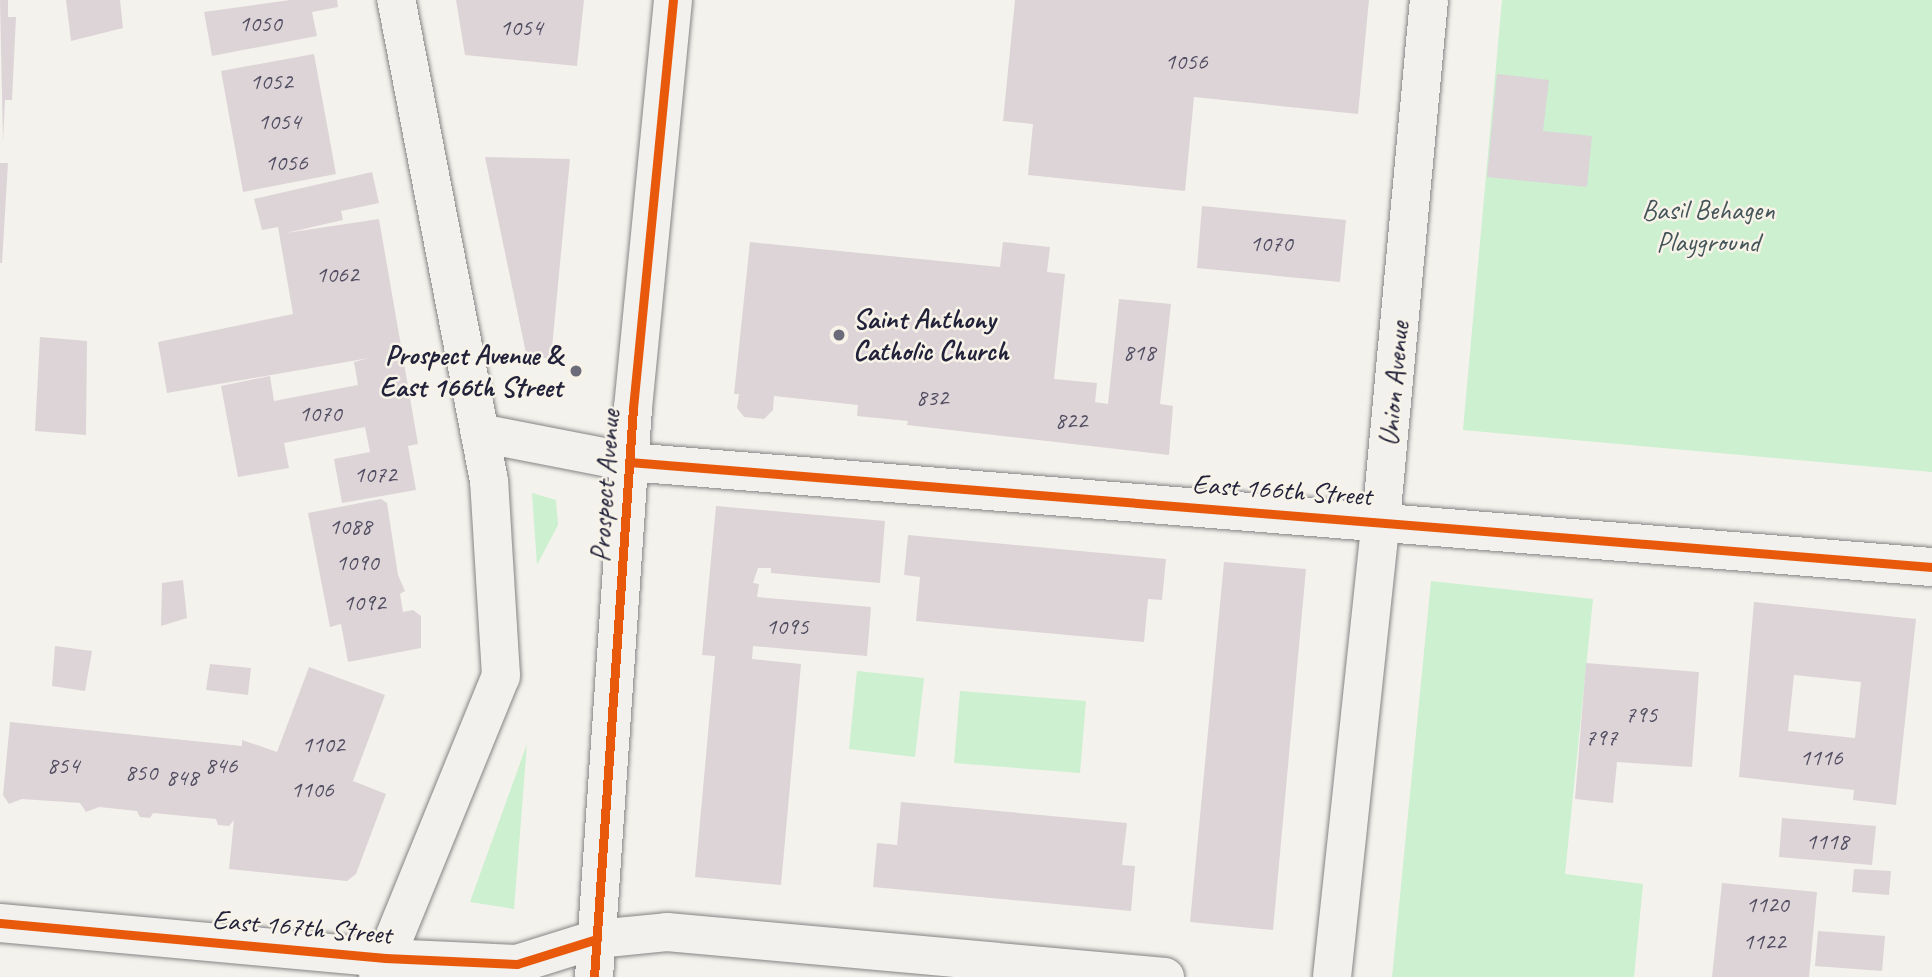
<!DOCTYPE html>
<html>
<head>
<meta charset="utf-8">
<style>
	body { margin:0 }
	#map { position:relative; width:1932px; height:977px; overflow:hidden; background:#f4f2ec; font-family:Caveat,sans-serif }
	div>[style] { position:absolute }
	.green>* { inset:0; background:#ccf0d0 }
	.building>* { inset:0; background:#ddd4d8 }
	.roads { filter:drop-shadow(0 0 2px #858486) drop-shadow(0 0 2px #858486) }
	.minor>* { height:38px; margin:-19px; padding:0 19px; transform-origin:19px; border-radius:19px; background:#f2f1ed }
	.cycleway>* { height:9px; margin:-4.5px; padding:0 4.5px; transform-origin:4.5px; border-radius:4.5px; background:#e8590c }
	.dots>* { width:19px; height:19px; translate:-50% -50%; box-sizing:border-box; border:4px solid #f7f3e8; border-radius:50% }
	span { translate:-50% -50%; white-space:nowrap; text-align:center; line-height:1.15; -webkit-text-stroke:5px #f7f3e8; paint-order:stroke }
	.number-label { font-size:24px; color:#514e62 }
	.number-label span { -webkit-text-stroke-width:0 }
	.park-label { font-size:28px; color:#44555a }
	.poi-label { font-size:28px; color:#22223b; font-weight:700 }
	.left { translate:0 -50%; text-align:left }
	.right { translate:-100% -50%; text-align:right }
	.street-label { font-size:28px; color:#22223b }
</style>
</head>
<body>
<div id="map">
	<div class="green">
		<i style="clip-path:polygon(1502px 0,1932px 0,1932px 472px,1463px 430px)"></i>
		<i style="clip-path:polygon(532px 493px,556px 500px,558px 525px,537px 565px)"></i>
		<i style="clip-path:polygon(1431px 581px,1593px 599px,1565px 874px,1643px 884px,1634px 977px,1392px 977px)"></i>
		<i style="clip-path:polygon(857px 671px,924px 678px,915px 757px,849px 749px)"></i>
		<i style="clip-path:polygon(960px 691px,1086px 701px,1080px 773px,954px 763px)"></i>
		<i style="clip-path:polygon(527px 744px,514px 909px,470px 902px)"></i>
	</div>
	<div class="building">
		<i style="clip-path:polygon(0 0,8px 0,8px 17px,16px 17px,12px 100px,5px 100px,3px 142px)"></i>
		<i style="clip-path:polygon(66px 0,120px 0,123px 28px,71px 41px)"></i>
		<i style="clip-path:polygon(290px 0,337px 0,338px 7px,312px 12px,317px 36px,212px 56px,204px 12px)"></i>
		<i style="clip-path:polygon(456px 0,584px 0,577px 66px,465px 55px)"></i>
		<i style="clip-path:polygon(1015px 0,1369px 0,1358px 114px,1194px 97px,1185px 191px,1028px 175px,1033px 124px,1003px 121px)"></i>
		<i style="clip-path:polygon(314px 54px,336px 174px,243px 192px,221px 71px)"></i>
		<i style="clip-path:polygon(1497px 74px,1549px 80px,1543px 131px,1592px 136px,1587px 187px,1487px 177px)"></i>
		<i style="clip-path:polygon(485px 157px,570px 159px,551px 358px,527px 358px)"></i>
		<i style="clip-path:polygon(0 163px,8px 163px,2px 263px,0 263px)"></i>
		<i style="clip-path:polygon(372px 172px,379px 203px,341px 211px,343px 220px,286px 233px,379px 219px,418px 444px,408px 446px,416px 490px,342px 503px,334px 459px,370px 452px,365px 427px,284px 443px,289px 468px,238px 477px,221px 386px,270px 376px,274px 401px,358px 385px,354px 362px,369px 358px,167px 393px,158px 342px,293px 314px,278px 227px,262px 230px,254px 199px)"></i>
		<i style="clip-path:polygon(1202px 206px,1346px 220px,1340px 282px,1197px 268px)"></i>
		<i style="clip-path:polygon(750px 242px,1000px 267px,1003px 242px,1050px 247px,1047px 272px,1065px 274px,1054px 379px,1097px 383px,1095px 402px,1108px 404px,1119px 299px,1171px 304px,1160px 404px,1173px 406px,1169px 455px,907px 425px,908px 421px,857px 416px,858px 405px,774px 396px,773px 410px,764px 419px,744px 417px,737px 408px,739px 394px,734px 394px)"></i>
		<i style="clip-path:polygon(40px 337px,87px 341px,86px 435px,35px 431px)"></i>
		<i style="clip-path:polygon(381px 499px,387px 503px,398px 575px,405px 591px,400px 594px,403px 612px,413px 610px,421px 616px,421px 648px,348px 662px,341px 624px,330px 627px,308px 513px)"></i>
		<i style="clip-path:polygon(716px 506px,885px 521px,880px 583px,771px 573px,771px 568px,758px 568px,753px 583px,759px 584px,757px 597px,871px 607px,867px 656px,753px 646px,752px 659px,801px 664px,781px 885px,695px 877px,715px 656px,702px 655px)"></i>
		<i style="clip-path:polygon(908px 535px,1166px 559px,1162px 600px,1148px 599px,1144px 642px,916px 621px,920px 577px,904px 575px)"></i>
		<i style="clip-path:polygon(1224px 562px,1306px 569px,1273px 930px,1190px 922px)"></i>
		<i style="clip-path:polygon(183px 580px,187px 618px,161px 626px,162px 583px)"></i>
		<i style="clip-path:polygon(evenodd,1754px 602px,1916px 619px,1896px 805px,1853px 800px,1854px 790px,1739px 777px,1754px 602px,1794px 675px,1861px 682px,1855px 738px,1788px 731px,1794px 675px)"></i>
		<i style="clip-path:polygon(55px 646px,92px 651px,85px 691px,52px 686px)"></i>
		<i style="clip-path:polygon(1586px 663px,1699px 672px,1692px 767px,1617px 762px,1613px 803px,1575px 799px)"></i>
		<i style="clip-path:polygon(210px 664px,251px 668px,248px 695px,206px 690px)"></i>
		<i style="clip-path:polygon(309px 667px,385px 695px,353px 781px,386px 794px,356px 874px,347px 881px,229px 869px,234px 820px,229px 826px,218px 825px,216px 819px,153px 813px,150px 818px,140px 817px,137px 811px,99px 807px,86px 812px,80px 803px,22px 799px,9px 804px,3px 795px,10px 722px,242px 746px,242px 740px,277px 752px)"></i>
		<i style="clip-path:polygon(901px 802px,1127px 823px,1122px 865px,1135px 866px,1131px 911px,873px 887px,877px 843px,897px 845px)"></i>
		<i style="clip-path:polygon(1782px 818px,1876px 826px,1872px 865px,1779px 857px)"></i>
		<i style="clip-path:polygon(1854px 869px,1891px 871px,1889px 895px,1852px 892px)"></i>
		<i style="clip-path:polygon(1722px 883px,1817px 892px,1809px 977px,1712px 977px)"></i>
		<i style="clip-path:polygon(1818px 931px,1885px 936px,1882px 971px,1815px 966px)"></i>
	</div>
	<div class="roads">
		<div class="minor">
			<i style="left:480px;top:433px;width:152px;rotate:11deg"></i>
			<i style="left:629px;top:462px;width:1307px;rotate:4.61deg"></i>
			<i style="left:0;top:923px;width:387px;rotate:5.2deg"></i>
			<i style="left:385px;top:958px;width:132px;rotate:2.6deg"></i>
			<i style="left:517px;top:964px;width:84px;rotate:-17.4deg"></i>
			<i style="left:597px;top:939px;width:70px;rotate:-5.7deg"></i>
			<i style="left:667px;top:932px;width:500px;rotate:5.16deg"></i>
			<i style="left:378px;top:977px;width:325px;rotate:-67.8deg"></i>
			<i style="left:501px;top:676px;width:195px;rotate:-93.5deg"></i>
			<i style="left:489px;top:481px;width:490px;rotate:-100.9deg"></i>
			<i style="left:594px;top:977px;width:570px;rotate:-86.08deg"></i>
			<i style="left:633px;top:408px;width:410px;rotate:-84.4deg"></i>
			<i style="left:1332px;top:977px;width:459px;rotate:-83.9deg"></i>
			<i style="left:1381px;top:521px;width:523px;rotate:-84.74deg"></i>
		</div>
	</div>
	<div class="cycleway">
		<i style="left:629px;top:462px;width:1307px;rotate:4.61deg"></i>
		<i style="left:0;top:923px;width:387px;rotate:5.2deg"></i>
		<i style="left:385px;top:958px;width:132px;rotate:2.6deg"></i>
		<i style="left:517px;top:964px;width:84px;rotate:-17.4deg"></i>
		<i style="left:594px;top:977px;width:570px;rotate:-86.08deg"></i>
		<i style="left:633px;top:408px;width:410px;rotate:-84.4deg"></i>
	</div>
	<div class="dots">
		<i style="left:839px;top:335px;background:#6c6b79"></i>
		<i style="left:576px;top:371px;background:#6c6b79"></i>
	</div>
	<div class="number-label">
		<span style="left:260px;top:24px">1050</span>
		<span style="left:521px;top:28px">1054</span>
		<span style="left:1186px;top:62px">1056</span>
		<span style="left:271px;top:82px">1052</span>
		<span style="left:279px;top:122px">1054</span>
		<span style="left:286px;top:163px">1056</span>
		<span style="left:1271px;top:244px">1070</span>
		<span style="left:337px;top:275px">1062</span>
		<span style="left:1139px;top:353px">818</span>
		<span style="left:932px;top:398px">832</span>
		<span style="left:320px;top:414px">1070</span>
		<span style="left:1071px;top:421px">822</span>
		<span style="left:375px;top:475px">1072</span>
		<span style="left:350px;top:527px">1088</span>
		<span style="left:357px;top:563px">1090</span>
		<span style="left:364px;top:603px">1092</span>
		<span style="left:787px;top:627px">1095</span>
		<span style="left:1641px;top:715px">795</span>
		<span style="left:1601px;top:738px">797</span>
		<span style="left:323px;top:745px">1102</span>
		<span style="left:1821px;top:758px">1116</span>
		<span style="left:63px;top:766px">854</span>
		<span style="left:221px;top:766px">846</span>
		<span style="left:141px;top:773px">850</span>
		<span style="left:182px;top:778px">848</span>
		<span style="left:312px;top:790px">1106</span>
		<span style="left:1827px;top:842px">1118</span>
		<span style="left:1767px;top:905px">1120</span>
		<span style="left:1764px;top:942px">1122</span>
	</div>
	<div class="park-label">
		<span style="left:1708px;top:226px">Basil Behagen<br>Playground</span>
	</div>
	<div class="poi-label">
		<span class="left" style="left:853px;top:335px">Saint Anthony<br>Catholic Church</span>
		<span class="right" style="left:562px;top:371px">Prospect Avenue &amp;<br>East 166th Street</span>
	</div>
	<div class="street-label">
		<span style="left:1394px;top:384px;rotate:-85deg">Union Avenue</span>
		<span style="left:605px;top:486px;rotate:-86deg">Prospect Avenue</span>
		<span style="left:1282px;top:490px;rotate:4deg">East 166th Street</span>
		<span style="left:302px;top:927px;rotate:5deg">East 167th Street</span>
	</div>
</div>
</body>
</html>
